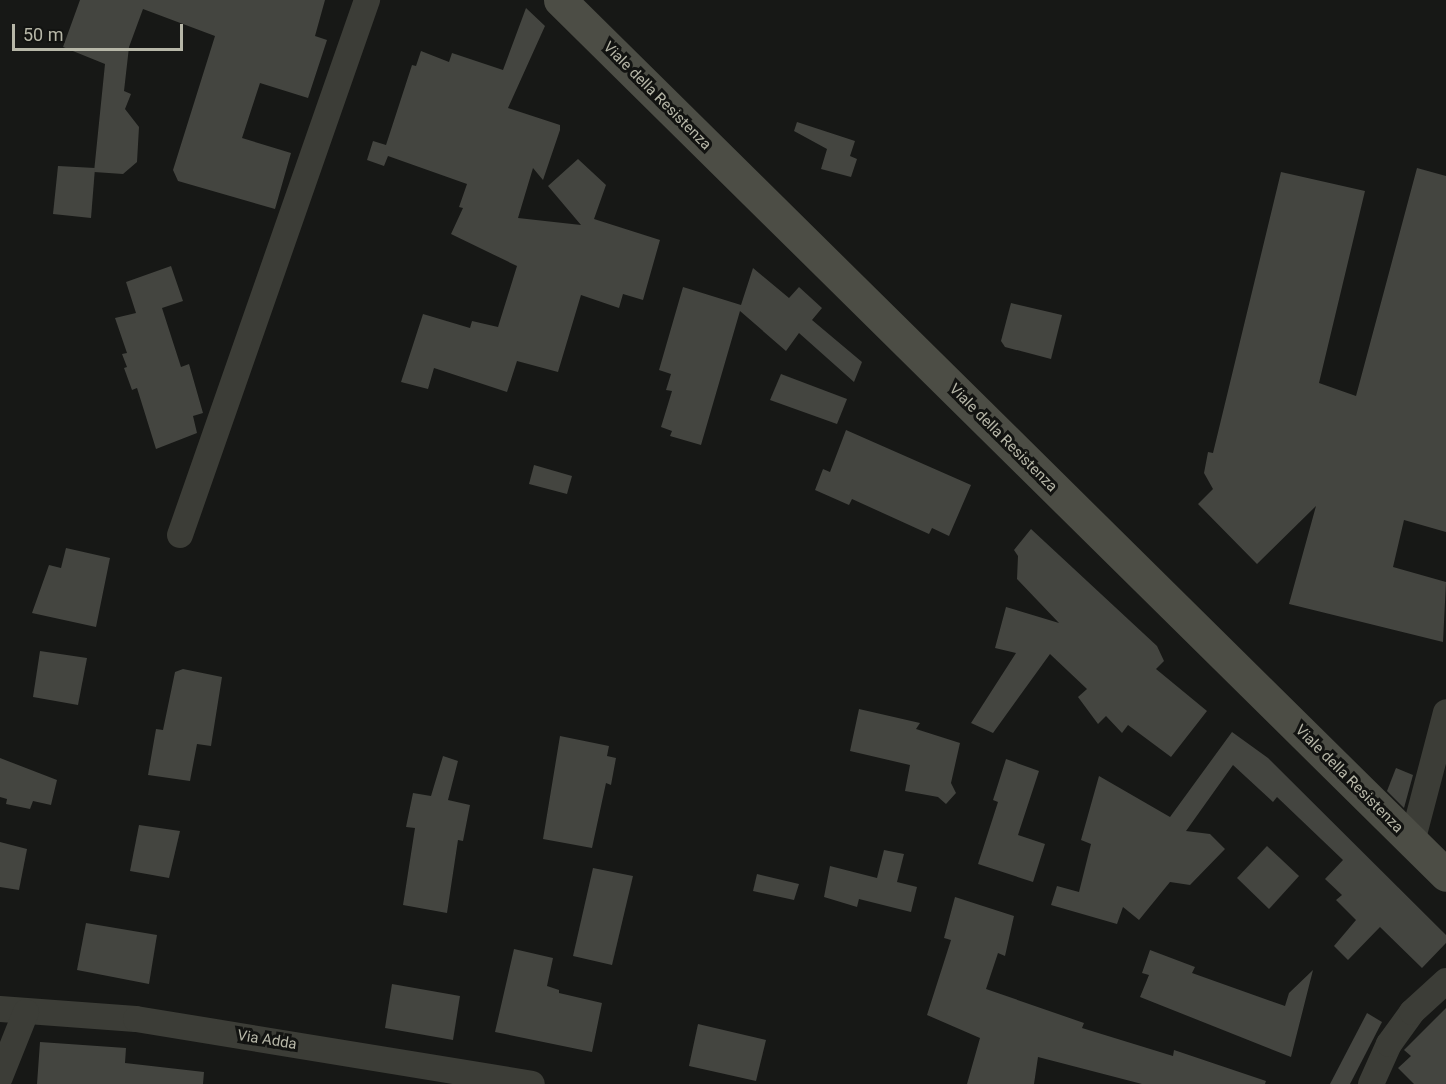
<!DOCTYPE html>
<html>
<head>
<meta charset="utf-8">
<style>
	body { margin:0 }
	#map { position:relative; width:1446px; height:1084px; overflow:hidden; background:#171816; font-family:Roboto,sans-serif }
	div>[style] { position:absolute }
	.building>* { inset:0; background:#444540 }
	.street>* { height:26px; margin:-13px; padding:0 13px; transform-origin:13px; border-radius:13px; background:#3c3d37 }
	.secondary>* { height:33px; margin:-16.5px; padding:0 16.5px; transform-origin:16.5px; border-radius:16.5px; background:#4c4d45 }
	span { translate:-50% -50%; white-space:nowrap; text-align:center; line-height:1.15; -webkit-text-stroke:6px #121311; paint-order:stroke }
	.street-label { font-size:15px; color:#b7b7a8 }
	.scale { position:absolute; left:12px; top:24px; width:171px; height:27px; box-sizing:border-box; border:3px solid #b7b7a8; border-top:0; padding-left:8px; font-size:18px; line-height:21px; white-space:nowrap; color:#b7b7a8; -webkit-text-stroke:4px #121311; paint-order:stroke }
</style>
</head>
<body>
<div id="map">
	<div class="building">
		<i style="clip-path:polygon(80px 0,325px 0,315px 36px,327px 40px,308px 98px,260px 83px,242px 138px,291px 153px,275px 209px,178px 181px,173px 170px,215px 36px,143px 9px,129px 47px,124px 91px,131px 94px,125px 109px,139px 127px,137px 162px,123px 174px,94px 172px,105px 64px,63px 47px)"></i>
		<i style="clip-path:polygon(526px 8px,545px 26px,508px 108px,560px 125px,560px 130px,543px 180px,533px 168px,518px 218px,581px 225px,548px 186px,578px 159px,606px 185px,594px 219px,660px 240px,643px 300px,623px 294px,619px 308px,581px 295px,558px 372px,517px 361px,507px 392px,434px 368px,428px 389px,401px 382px,423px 314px,470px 328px,472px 321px,498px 327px,517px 266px,451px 234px,463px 208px,459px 207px,467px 184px,388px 156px,384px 166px,367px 160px,373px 141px,386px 145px,412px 65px,416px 66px,421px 51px,449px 62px,452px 53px,503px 70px)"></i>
		<i style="clip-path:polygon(797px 122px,855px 141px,850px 156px,857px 159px,851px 177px,821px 169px,827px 149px,794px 131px)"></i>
		<i style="clip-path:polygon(58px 166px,95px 168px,91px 218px,53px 214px)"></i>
		<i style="clip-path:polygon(1417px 168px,1446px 176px,1446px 532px,1404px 520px,1393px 567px,1446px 582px,1443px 642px,1289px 604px,1316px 506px,1257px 564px,1198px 504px,1213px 489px,1204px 473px,1208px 452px,1213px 453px,1281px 172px,1365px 191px,1319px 383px,1356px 396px)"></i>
		<i style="clip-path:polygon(171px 266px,183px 301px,162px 308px,181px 367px,189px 364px,203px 413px,193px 416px,197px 433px,156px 449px,137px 388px,132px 390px,124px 368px,127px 367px,122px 354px,127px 353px,115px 318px,136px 313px,126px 282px)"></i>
		<i style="clip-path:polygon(753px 268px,789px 298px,799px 287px,822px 308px,812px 320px,862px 362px,854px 382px,799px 333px,786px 351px,740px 311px,701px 445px,670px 436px,672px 431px,661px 427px,672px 391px,666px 390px,671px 374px,659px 370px,683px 287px,741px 305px)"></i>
		<i style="clip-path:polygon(1011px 303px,1062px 315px,1051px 359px,1005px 347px,1001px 341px)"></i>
		<i style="clip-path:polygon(781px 374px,847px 399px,837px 424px,770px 400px)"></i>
		<i style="clip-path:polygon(846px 430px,971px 485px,949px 536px,932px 528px,929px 534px,852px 499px,849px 505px,815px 490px,823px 469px,830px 472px)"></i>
		<i style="clip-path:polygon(534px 465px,572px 476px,567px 494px,529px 484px)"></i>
		<i style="clip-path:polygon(1031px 529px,1157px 646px,1164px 661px,1156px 669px,1207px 711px,1171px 757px,1128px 725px,1122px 733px,1106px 716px,1098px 724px,1078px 697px,1087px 689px,1050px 654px,993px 733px,971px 723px,1016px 653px,995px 648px,1006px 607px,1059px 623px,1017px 579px,1018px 556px,1014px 550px)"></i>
		<i style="clip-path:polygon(66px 548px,110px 558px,96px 627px,32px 613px,49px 565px,61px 568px)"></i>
		<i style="clip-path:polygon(40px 651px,87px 658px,78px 705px,33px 697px)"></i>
		<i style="clip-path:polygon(183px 669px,222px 677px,211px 746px,197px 744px,190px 781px,148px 775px,156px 729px,163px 730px,175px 672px)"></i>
		<i style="clip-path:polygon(859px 709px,920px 723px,916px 729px,960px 743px,951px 783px,956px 793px,946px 804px,938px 797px,905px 791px,910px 765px,850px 751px)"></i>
		<i style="clip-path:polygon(1232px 732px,1268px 758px,1446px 935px,1446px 943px,1422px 968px,1380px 927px,1348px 960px,1334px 946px,1356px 920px,1336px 900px,1342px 895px,1325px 879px,1343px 860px,1277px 797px,1273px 802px,1233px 765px,1186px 831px,1210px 834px,1225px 849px,1190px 885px,1170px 882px,1139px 920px,1123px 907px,1117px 924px,1051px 905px,1057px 886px,1079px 892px,1091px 844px,1081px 840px,1099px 776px,1170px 817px)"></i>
		<i style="clip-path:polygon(560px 736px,609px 746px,607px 756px,616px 758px,611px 785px,606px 783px,592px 848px,543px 839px)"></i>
		<i style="clip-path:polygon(443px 756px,458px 761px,448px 800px,470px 805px,463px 841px,458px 840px,447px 913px,403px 905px,415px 828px,406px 827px,413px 793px,431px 796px)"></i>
		<i style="clip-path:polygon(0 758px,57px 780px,51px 805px,33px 801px,30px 809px,6px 804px,7px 799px,0 797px)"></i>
		<i style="clip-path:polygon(1006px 759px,1039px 771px,1018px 835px,1045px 844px,1033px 882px,978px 864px,998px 802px,993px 800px)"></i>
		<i style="clip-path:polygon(1396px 768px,1413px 775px,1404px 808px,1387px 791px)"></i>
		<i style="clip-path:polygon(139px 825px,180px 831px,169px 878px,130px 871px)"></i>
		<i style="clip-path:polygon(0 842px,27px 849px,19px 890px,0 887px)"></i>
		<i style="clip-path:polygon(1267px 846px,1299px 876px,1269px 909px,1237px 878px)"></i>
		<i style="clip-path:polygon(884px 850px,904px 854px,897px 882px,917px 887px,911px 912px,859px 899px,857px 907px,824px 897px,830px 866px,877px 878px)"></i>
		<i style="clip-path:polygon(593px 868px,633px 876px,612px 965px,573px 956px)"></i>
		<i style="clip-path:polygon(757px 874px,799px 884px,794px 900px,753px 891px)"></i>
		<i style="clip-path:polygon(955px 897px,1014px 916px,1005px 956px,998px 953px,986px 989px,1084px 1023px,1082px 1028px,1173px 1056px,1174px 1050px,1266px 1081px,1265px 1084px,1142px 1084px,1038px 1057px,1034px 1084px,967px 1084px,980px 1038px,927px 1015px,951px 940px,944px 938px)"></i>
		<i style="clip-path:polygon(86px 923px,157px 935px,149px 984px,77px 970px)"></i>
		<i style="clip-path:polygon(514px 949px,553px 958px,547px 986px,559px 990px,559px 993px,602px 1003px,592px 1052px,495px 1032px)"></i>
		<i style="clip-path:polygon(1150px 950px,1195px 967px,1192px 973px,1285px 1006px,1289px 993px,1313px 970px,1291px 1057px,1140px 997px,1149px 975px,1142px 973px)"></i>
		<i style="clip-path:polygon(392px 984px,460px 996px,453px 1040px,385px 1028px)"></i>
		<i style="clip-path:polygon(1446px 1008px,1446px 1084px,1414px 1084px,1398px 1068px,1411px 1056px,1404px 1050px)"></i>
		<i style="clip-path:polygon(1367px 1013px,1382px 1022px,1350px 1084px,1330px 1084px)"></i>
		<i style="clip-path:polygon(698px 1024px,766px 1040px,756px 1081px,689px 1066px)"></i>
		<i style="clip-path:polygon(40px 1042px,126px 1048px,125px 1063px,204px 1072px,203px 1084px,37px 1084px)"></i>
	</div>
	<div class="street">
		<i style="left:180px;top:535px;width:567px;rotate:-70.73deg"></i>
		<i style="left:1412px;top:842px;width:134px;rotate:-75.3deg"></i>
		<i style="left:0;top:1009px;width:136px;rotate:4.2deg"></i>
		<i style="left:136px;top:1019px;width:401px;rotate:9.3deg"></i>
		<i style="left:0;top:1077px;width:70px;rotate:-68.2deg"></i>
		<i style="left:1371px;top:1084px;width:44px;rotate:-65.8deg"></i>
		<i style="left:1389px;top:1044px;width:39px;rotate:-54deg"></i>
		<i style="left:1412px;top:1012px;width:46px;rotate:-42.4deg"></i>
	</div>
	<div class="secondary">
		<i style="left:560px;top:0;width:1245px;rotate:44.64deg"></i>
	</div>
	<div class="street-label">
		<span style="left:657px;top:96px;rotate:45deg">Viale della Resistenza</span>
		<span style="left:1003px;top:438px;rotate:45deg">Viale della Resistenza</span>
		<span style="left:1349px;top:779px;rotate:45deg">Viale della Resistenza</span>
		<span style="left:267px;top:1040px;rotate:9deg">Via Adda</span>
	</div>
	<div class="scale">50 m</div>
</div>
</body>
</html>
